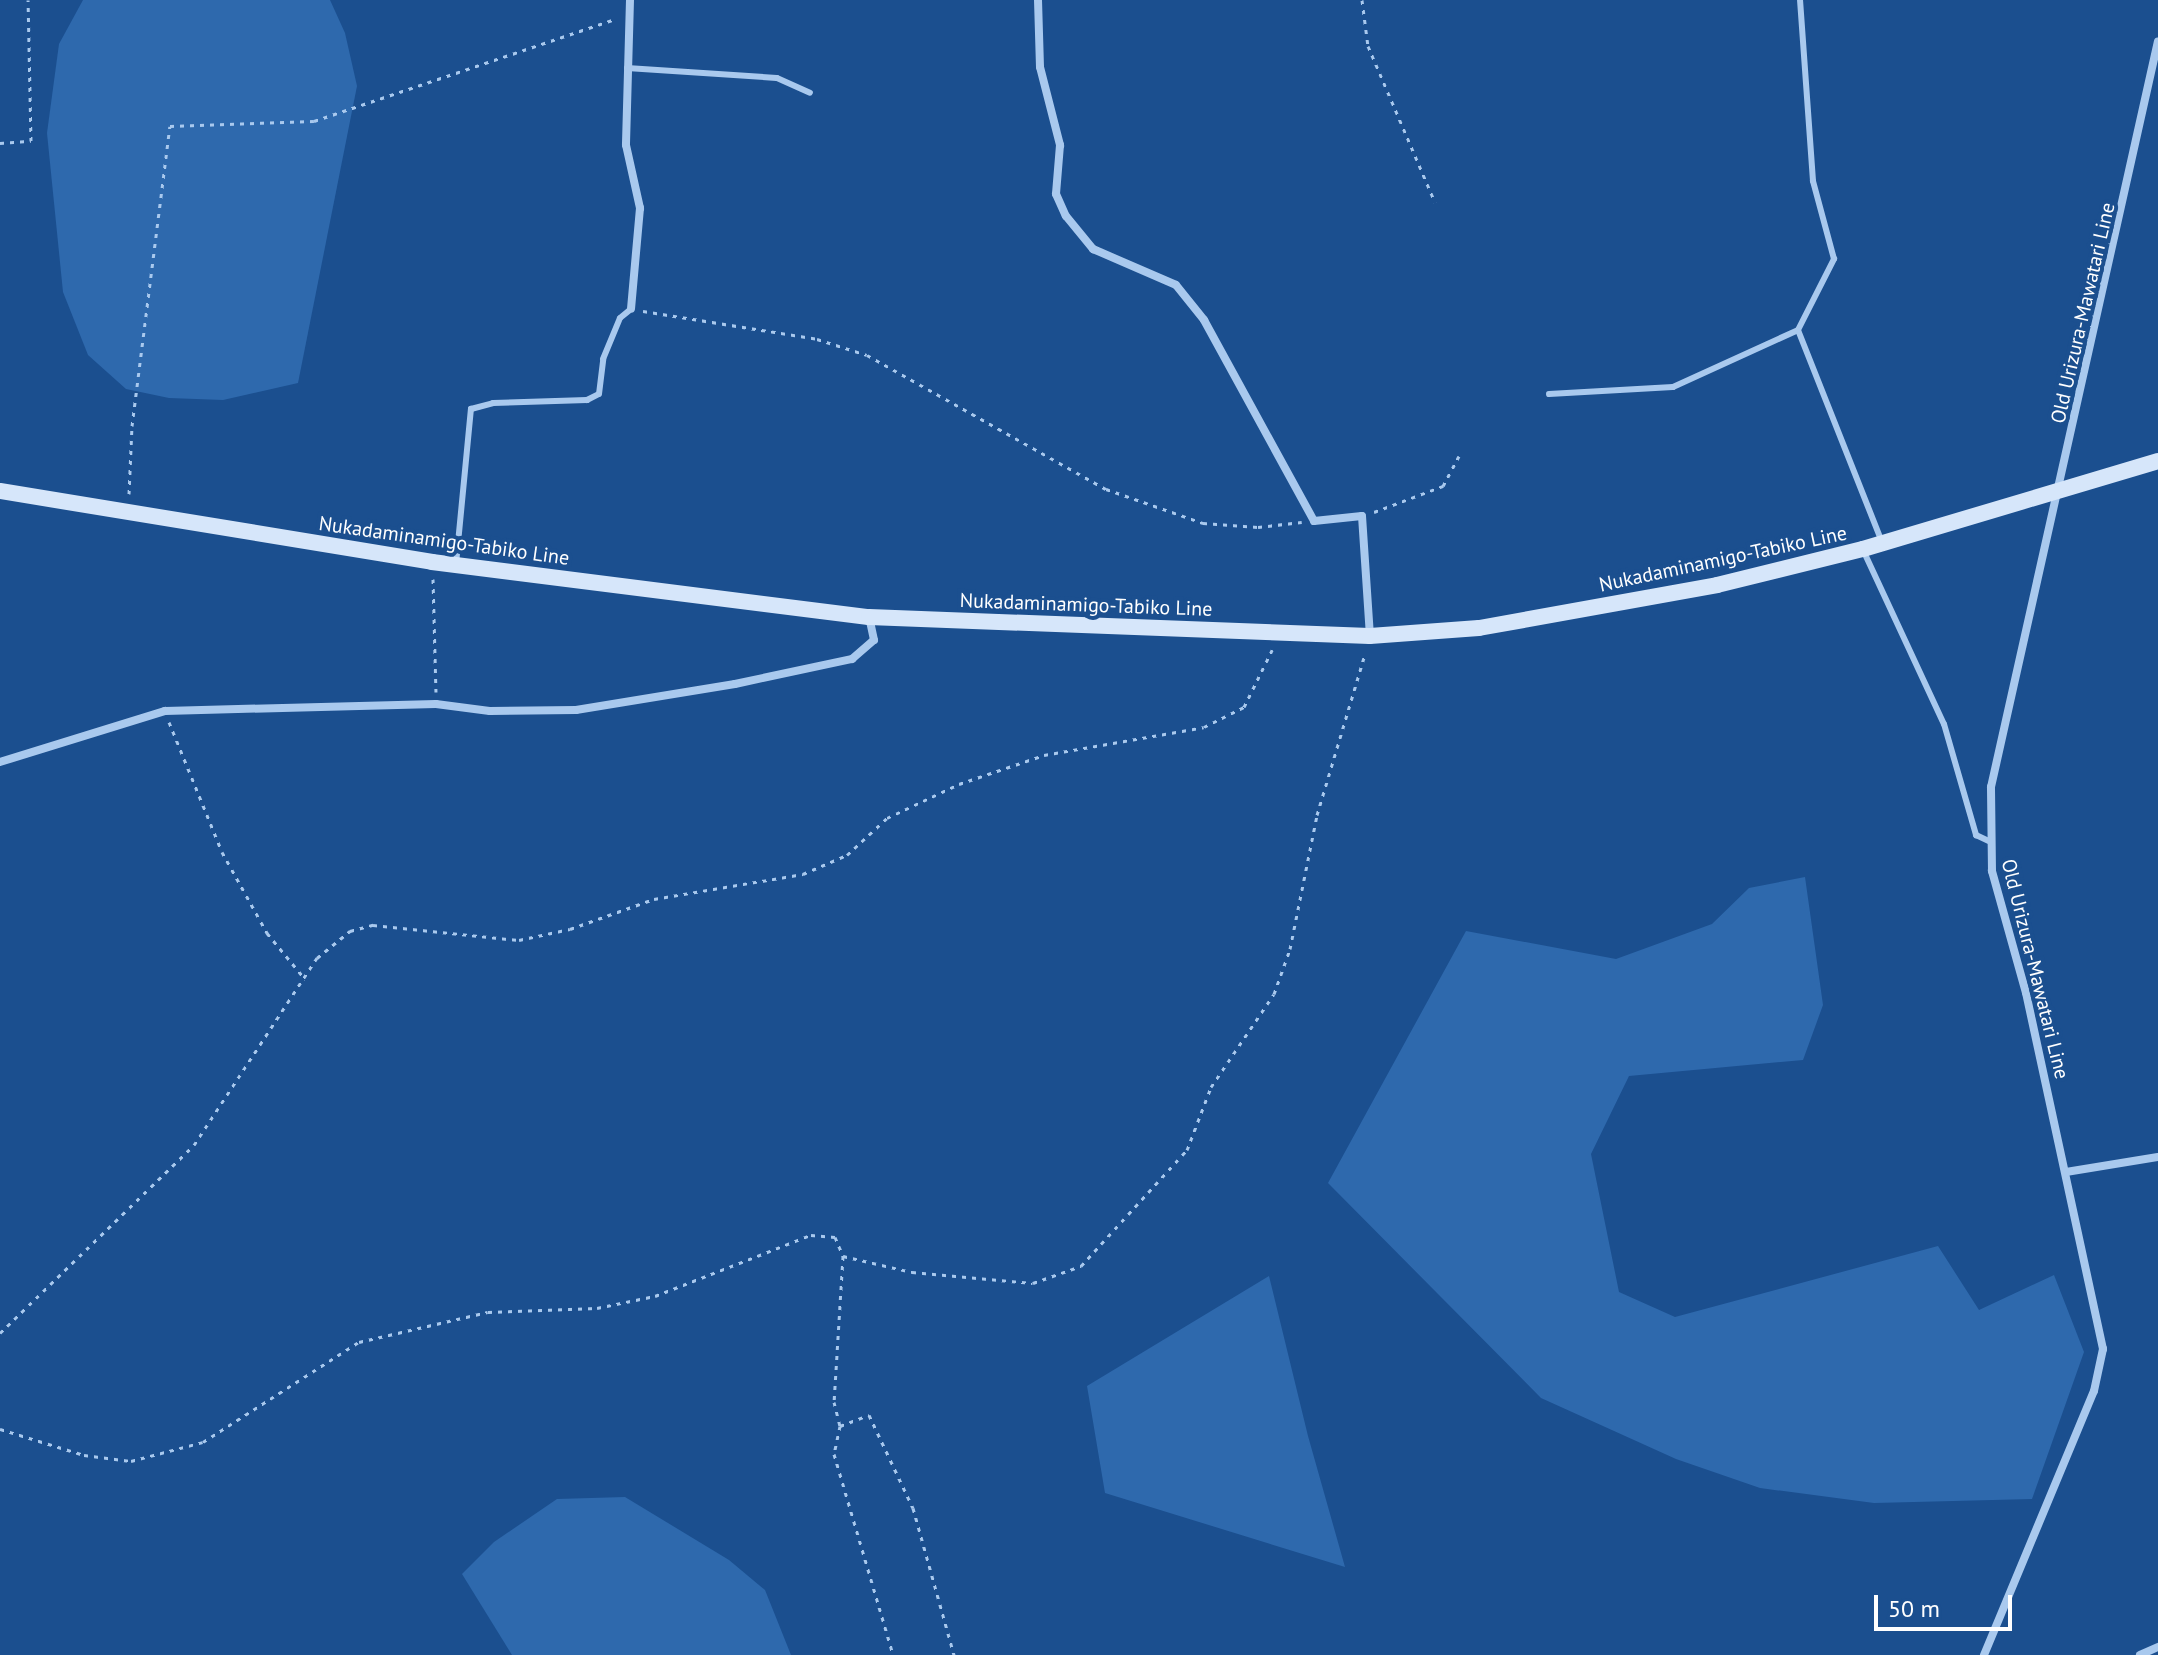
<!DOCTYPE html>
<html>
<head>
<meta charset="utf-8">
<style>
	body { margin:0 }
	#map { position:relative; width:2158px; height:1655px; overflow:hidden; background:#1b4f8f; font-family:"PT Sans",sans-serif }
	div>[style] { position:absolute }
	.green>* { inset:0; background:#2e69ad }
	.path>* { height:3px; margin-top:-1.5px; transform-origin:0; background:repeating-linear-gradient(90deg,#a9c9ee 0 4px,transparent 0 10px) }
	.lane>* { height:6px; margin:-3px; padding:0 3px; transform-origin:3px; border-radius:3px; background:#a9c9ee }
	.street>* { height:8px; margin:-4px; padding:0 4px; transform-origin:4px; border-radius:4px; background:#a9c9ee }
	.secondary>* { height:16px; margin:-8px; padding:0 8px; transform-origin:8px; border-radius:8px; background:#d6e6fa }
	span { translate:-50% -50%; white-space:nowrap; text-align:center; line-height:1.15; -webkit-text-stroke:8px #1b4f8f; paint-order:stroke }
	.street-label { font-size:20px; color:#fff }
	.scale { position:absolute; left:1874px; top:1595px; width:138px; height:36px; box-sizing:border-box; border:4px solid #fff; border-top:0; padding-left:10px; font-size:24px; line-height:28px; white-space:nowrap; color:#fff; -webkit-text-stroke:6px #1b4f8f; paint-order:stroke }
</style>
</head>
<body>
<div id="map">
	<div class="green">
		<i style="clip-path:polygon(83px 0,330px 0,345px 33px,357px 86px,298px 383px,223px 400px,169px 398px,126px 389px,88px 355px,63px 292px,47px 133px,59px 44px)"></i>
		<i style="clip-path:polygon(1805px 877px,1823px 1005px,1803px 1060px,1629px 1076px,1591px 1154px,1619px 1292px,1675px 1317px,1938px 1246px,1979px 1310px,2054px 1275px,2084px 1352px,2032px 1499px,1874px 1503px,1760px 1488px,1676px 1459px,1541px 1398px,1328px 1183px,1466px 931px,1616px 959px,1712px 924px,1749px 888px)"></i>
		<i style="clip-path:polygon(1269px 1276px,1308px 1436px,1345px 1567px,1105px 1493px,1087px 1386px)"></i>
		<i style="clip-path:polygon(625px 1497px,729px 1560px,765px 1590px,791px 1655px,512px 1655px,462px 1574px,494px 1542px,557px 1499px)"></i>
	</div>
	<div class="path">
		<i style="left:1362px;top:0;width:46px;rotate:82.6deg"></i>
		<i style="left:1368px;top:46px;width:170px;rotate:66.8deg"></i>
		<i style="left:0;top:143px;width:31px;rotate:-4deg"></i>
		<i style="left:31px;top:141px;width:141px;rotate:-91.2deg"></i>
		<i style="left:643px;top:311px;width:176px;rotate:9.1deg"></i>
		<i style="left:817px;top:339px;width:52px;rotate:17.7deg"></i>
		<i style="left:867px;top:355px;width:274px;rotate:29.3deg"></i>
		<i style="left:1106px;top:489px;width:103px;rotate:19.3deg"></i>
		<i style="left:1203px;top:523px;width:55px;rotate:4.2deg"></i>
		<i style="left:1258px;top:527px;width:44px;rotate:-6.5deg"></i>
		<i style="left:129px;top:494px;width:68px;rotate:-87.5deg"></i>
		<i style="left:132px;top:426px;width:302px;rotate:-82.8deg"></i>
		<i style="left:170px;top:126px;width:144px;rotate:-2deg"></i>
		<i style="left:314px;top:121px;width:318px;rotate:-18.7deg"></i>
		<i style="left:1374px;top:512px;width:74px;rotate:-20.6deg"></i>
		<i style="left:1443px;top:486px;width:34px;rotate:-62deg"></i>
		<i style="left:433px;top:579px;width:113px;rotate:88.5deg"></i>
		<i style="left:169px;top:722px;width:140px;rotate:67.8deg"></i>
		<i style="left:222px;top:852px;width:93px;rotate:60.9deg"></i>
		<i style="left:267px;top:933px;width:60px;rotate:50.4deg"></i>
		<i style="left:843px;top:1256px;width:71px;rotate:13.1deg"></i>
		<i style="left:912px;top:1272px;width:121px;rotate:5.2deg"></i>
		<i style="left:1033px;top:1283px;width:51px;rotate:-19.5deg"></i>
		<i style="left:1081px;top:1266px;width:157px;rotate:-47.6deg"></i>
		<i style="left:1187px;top:1150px;width:67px;rotate:-69.1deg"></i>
		<i style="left:1211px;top:1087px;width:112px;rotate:-55.9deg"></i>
		<i style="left:1274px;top:994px;width:48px;rotate:-70.4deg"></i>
		<i style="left:1290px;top:949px;width:137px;rotate:-78.6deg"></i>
		<i style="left:1317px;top:815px;width:168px;rotate:-73.4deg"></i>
		<i style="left:0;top:1333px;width:270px;rotate:-44.1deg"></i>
		<i style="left:194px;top:1145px;width:224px;rotate:-56.7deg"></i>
		<i style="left:317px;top:958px;width:43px;rotate:-39.3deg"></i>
		<i style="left:350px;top:931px;width:24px;rotate:-15deg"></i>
		<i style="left:373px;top:925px;width:147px;rotate:5.9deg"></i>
		<i style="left:519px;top:940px;width:52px;rotate:-12.2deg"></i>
		<i style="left:570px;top:929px;width:89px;rotate:-19.7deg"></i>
		<i style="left:654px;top:899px;width:151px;rotate:-9.5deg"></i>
		<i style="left:803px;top:874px;width:48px;rotate:-23.4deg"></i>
		<i style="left:847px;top:855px;width:54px;rotate:-42.8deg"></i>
		<i style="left:887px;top:818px;width:80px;rotate:-25.3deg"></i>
		<i style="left:959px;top:784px;width:90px;rotate:-18.8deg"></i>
		<i style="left:1044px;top:755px;width:162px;rotate:-9.9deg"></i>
		<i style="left:1204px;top:727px;width:45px;rotate:-26.6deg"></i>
		<i style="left:1244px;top:707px;width:64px;rotate:-63.8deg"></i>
		<i style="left:840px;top:1426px;width:29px;rotate:102deg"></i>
		<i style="left:834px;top:1454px;width:209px;rotate:73.6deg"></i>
		<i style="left:0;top:1429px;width:88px;rotate:17.2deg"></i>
		<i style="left:84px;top:1455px;width:47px;rotate:7.3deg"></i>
		<i style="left:131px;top:1461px;width:74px;rotate:-14.8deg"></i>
		<i style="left:203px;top:1442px;width:185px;rotate:-32.7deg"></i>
		<i style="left:359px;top:1342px;width:132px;rotate:-13.1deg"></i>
		<i style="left:488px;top:1312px;width:109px;rotate:-2.1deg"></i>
		<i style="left:597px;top:1308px;width:59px;rotate:-11.7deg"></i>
		<i style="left:655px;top:1296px;width:168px;rotate:-21.4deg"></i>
		<i style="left:811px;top:1235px;width:24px;rotate:5deg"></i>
		<i style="left:835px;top:1237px;width:21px;rotate:67deg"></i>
		<i style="left:843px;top:1256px;width:146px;rotate:93.5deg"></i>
		<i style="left:834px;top:1402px;width:25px;rotate:76deg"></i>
		<i style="left:840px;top:1426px;width:31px;rotate:-21deg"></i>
		<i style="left:869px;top:1415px;width:103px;rotate:64.7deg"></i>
		<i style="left:913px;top:1508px;width:153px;rotate:74.4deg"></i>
	</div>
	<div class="lane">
		<i style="left:627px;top:68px;width:150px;rotate:3.8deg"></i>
		<i style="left:777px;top:78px;width:36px;rotate:24deg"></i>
		<i style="left:1798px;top:330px;width:228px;rotate:68.4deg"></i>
		<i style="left:1549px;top:394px;width:124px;rotate:-3.2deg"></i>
		<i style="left:1673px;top:387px;width:137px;rotate:-24.5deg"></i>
		<i style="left:1798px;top:330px;width:80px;rotate:-63.1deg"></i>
		<i style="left:1834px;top:259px;width:81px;rotate:-105.1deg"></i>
		<i style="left:1813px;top:181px;width:181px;rotate:-94.1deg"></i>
		<i style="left:1864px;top:552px;width:190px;rotate:65.1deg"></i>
		<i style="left:1944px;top:724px;width:116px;rotate:73.9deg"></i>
		<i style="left:1976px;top:835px;width:14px;rotate:25deg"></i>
		<i style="left:456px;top:564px;width:156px;rotate:-84.5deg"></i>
		<i style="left:471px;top:409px;width:23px;rotate:-15deg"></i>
		<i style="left:493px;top:403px;width:94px;rotate:-1.8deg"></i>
		<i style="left:587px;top:400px;width:13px;rotate:-27deg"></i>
		<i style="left:599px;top:394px;width:35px;rotate:-83deg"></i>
		<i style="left:603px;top:359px;width:44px;rotate:-67.5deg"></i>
		<i style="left:620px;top:318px;width:14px;rotate:-39deg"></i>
	</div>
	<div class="street">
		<i style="left:630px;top:0;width:145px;rotate:91.6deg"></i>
		<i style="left:626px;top:145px;width:65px;rotate:77.5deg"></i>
		<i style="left:640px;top:208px;width:101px;rotate:95.1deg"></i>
		<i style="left:1038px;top:0;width:67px;rotate:88.3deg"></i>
		<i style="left:1040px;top:67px;width:81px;rotate:75.6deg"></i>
		<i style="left:1060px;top:145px;width:49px;rotate:94.7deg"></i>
		<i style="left:1056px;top:194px;width:24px;rotate:66deg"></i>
		<i style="left:1066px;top:216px;width:43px;rotate:50.7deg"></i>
		<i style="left:1093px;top:249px;width:90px;rotate:23.4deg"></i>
		<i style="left:1176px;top:285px;width:45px;rotate:51.3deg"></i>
		<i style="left:1204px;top:320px;width:229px;rotate:61.3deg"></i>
		<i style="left:1314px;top:521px;width:48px;rotate:-5.9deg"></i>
		<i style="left:1362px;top:516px;width:120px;rotate:86.2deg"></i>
		<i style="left:0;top:762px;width:173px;rotate:-17.2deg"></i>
		<i style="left:165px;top:711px;width:271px;rotate:-1.5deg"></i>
		<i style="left:436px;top:704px;width:54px;rotate:7.4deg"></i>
		<i style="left:490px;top:711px;width:86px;rotate:-0.7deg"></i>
		<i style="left:576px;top:710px;width:161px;rotate:-9.3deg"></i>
		<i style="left:735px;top:684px;width:120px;rotate:-12.1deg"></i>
		<i style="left:852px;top:659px;width:29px;rotate:-41deg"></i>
		<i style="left:874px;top:640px;width:24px;rotate:-102deg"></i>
		<i style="left:2066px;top:1172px;width:93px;rotate:-9.3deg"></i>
		<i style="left:1984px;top:1655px;width:286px;rotate:-67.4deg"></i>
		<i style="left:2094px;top:1391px;width:43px;rotate:-77.9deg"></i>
		<i style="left:2103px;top:1349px;width:364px;rotate:-102.2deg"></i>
		<i style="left:2026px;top:993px;width:127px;rotate:-105.6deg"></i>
		<i style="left:1992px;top:871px;width:84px;rotate:-90.7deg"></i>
		<i style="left:1991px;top:787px;width:764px;rotate:-77.38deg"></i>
		<i style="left:2140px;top:1655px;width:20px;rotate:-24deg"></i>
	</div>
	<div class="secondary">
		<i style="left:0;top:491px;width:438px;rotate:9.3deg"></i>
		<i style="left:432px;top:562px;width:440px;rotate:7.2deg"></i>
		<i style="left:869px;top:617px;width:501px;rotate:2.17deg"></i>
		<i style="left:1370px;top:636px;width:109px;rotate:-4.2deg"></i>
		<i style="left:1479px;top:628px;width:242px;rotate:-10.2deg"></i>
		<i style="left:1717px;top:585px;width:150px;rotate:-13.9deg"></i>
		<i style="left:1863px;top:549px;width:308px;rotate:-16.6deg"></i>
	</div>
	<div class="street-label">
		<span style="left:2083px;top:313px;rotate:-77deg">Old Urizura-Mawatari Line</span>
		<span style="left:444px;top:541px;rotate:8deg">Nukadaminamigo-Tabiko Line</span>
		<span style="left:1723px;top:559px;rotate:-12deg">Nukadaminamigo-Tabiko Line</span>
		<span style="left:1086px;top:605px;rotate:2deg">Nukadaminamigo-Tabiko Line</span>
		<span style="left:2035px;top:969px;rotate:76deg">Old Urizura-Mawatari Line</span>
	</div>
	<div class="scale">50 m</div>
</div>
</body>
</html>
